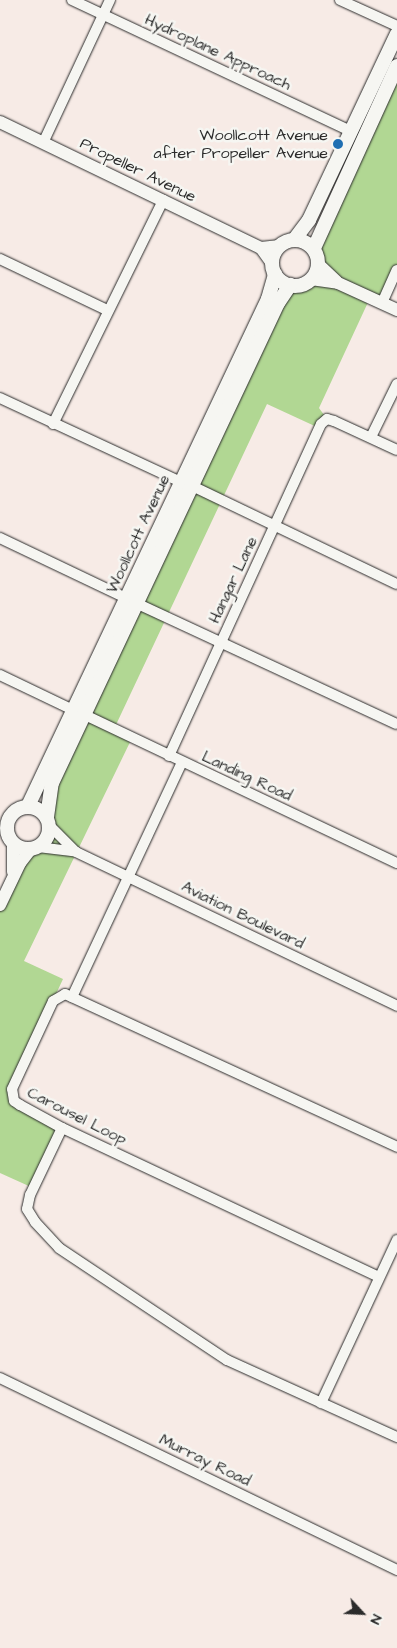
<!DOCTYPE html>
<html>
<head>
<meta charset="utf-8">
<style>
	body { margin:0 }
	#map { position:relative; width:397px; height:1648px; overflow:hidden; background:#f7ebe6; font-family:"Architects Daughter",sans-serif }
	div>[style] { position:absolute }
	.green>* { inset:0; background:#b1d793 }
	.roads { filter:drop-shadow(0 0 1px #2b2b2b) drop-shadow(0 0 1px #2b2b2b) }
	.minor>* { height:10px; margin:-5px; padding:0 5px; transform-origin:5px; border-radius:5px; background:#f6f6f2 }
	.tertiary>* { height:12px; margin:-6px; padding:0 6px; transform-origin:6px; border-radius:6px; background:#f6f6f2 }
	.secondary>* { height:14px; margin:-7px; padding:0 7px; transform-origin:7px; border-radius:7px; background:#f6f6f2 }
	.secondary>.ring { margin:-7px; padding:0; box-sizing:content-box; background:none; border:14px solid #f6f6f2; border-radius:50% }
	.dots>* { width:14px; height:14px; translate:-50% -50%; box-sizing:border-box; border:2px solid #f6f6f2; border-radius:50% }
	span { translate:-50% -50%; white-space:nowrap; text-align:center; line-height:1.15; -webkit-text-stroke:5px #f6f6f2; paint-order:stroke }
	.street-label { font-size:16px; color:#2b2b2b }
	.poi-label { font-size:16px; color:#2b2b2b }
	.right { translate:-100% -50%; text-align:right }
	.north { position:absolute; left:337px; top:1588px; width:50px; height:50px; -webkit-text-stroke:4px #f6f6f2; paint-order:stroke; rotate:115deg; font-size:14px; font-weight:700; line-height:20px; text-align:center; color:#2b2b2b }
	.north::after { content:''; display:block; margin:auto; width:18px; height:22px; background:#2b2b2b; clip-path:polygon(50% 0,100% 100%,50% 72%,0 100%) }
</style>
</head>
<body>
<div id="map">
	<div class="green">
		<i style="clip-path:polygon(397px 80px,397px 270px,382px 303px,370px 298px,319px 408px,327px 419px,319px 428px,267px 404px,114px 729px,132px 738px,24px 961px,63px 979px,12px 1089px,12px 1095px,62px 1128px,31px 1187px,0 1173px,0 905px,13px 877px,47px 838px,52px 787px,290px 285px,298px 286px,311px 279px,318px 264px,314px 248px)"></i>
	</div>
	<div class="roads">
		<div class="minor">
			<i style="left:72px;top:0;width:308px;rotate:25.2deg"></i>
			<i style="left:340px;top:0;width:63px;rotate:24.5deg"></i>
			<i style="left:43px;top:143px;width:158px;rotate:-64.9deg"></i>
			<i style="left:0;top:259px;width:119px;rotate:25.5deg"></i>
			<i style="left:382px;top:303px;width:36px;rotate:-66deg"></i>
			<i style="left:0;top:398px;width:200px;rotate:24.9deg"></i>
			<i style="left:53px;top:424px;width:250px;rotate:-63.8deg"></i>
			<i style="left:371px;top:437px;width:59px;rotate:-63.9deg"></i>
			<i style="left:192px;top:486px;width:227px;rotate:25.6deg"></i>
			<i style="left:0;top:538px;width:142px;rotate:25.5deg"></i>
			<i style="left:138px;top:604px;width:285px;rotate:24.9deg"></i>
			<i style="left:0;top:675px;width:83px;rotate:25.6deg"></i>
			<i style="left:85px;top:715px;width:345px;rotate:25.4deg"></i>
			<i style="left:169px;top:756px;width:365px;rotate:-65.4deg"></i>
			<i style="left:321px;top:424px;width:8px;rotate:-40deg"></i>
			<i style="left:327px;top:419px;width:7px;rotate:16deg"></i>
			<i style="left:334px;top:421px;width:69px;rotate:24.7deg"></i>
			<i style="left:49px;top:825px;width:37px;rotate:45deg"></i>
			<i style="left:38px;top:847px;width:38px;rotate:7deg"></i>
			<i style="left:76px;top:852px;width:356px;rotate:25.6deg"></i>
			<i style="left:72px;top:997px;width:259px;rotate:-64.9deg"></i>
			<i style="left:62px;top:1128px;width:74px;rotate:115.5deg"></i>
			<i style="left:30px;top:1195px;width:14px;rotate:102deg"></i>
			<i style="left:27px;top:1209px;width:15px;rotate:58deg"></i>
			<i style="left:35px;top:1222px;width:35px;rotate:47deg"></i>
			<i style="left:59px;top:1248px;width:202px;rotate:33.7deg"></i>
			<i style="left:227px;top:1360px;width:187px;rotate:24.4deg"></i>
			<i style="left:379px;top:1277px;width:350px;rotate:-154.8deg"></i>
			<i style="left:62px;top:1128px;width:48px;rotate:-151.3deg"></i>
			<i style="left:20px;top:1105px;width:7px;rotate:-146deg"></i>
			<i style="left:14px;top:1101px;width:12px;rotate:-99deg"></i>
			<i style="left:12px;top:1089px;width:97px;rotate:-65deg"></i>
			<i style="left:53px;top:1001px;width:14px;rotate:-30deg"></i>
			<i style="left:65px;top:994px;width:366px;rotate:24.7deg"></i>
			<i style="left:0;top:1378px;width:441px;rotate:25.8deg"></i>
			<i style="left:321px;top:1403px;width:180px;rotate:-65deg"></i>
		</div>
		<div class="tertiary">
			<i style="left:0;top:122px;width:290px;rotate:25.8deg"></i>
			<i style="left:261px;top:248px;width:19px;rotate:54deg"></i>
			<i style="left:261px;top:248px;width:19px;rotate:-6deg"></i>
			<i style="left:318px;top:264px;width:25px;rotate:43deg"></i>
			<i style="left:311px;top:279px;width:27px;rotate:8deg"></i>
			<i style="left:338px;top:283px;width:65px;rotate:24.6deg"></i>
			<i style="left:13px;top:843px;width:29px;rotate:90deg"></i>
			<i style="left:0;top:905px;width:47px;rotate:-64.5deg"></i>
			<i style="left:20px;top:863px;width:18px;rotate:-52deg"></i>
		</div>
		<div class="secondary">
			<i style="left:294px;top:240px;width:25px;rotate:-53deg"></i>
			<i style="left:309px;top:220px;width:206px;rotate:-64.7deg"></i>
			<i class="ring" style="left:272px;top:240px;width:32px;height:32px"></i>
			<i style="left:314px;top:248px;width:200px;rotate:-65.5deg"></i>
			<i style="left:28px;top:806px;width:561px;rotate:-64.67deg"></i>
			<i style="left:268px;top:299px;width:26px;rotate:-74deg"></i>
			<i class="ring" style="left:7px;top:807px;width:28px;height:28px"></i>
			<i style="left:47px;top:817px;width:34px;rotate:-82deg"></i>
			<i style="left:52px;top:783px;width:531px;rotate:-64.79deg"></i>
			<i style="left:278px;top:303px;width:22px;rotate:-56deg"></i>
		</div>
	</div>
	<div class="dots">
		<i style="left:338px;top:144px;background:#1f6fb2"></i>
	</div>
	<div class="street-label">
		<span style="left:218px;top:52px;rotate:25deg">Hydroplane Approach</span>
		<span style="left:138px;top:170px;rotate:26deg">Propeller Avenue</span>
		<span style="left:138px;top:534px;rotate:-65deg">Woollcott Avenue</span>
		<span style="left:233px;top:580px;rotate:-65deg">Hangar Lane</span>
		<span style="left:247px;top:776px;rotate:25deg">Landing Road</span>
		<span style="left:243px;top:915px;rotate:26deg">Aviation Boulevard</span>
		<span style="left:77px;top:1116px;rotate:27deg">Carousel Loop</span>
		<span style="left:205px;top:1460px;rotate:26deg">Murray Road</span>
	</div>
	<div class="poi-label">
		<span class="right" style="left:328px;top:144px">Woollcott Avenue<br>after Propeller Avenue</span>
	</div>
	<div class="north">N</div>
</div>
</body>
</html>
